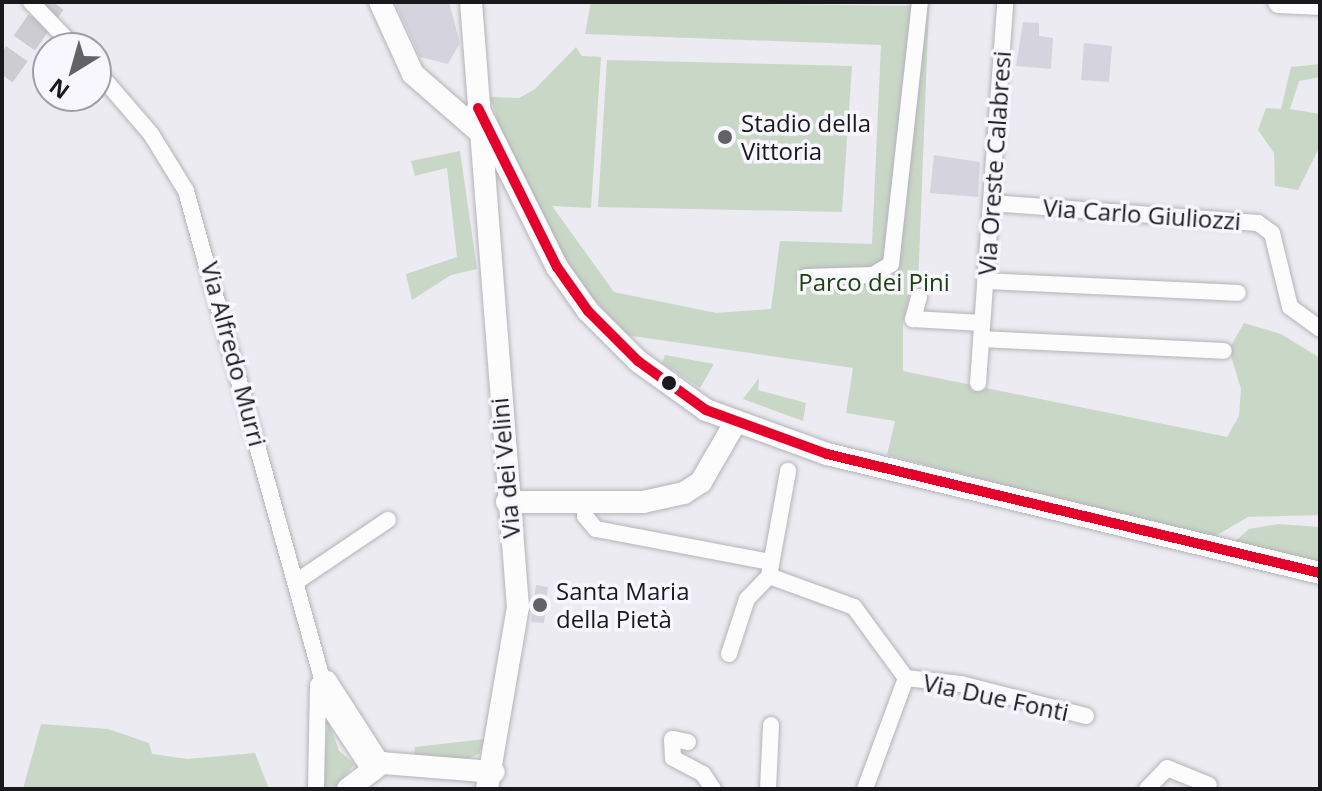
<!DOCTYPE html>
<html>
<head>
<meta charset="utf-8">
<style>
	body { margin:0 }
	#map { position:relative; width:1322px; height:791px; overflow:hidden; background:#ecebf1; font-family:"Open Sans",sans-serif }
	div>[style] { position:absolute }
	.green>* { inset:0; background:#c9d7c7 }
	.building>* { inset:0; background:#d5d3de }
	.primary-tunnel>* { height:26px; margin-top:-13px; transform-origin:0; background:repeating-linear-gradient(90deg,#ccccd1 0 26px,transparent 0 39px) }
	.roads { filter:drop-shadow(0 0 2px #b4b3b8) drop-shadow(0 0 2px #b4b3b8) }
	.street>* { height:16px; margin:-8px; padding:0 8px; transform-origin:8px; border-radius:8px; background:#fcfcfd }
	.secondary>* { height:22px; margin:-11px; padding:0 11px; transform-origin:11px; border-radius:11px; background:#fcfcfd }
	.bus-1>* { height:10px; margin:-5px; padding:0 5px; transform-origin:5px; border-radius:5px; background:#e4002b }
	.dots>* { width:22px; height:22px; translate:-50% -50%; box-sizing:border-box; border:4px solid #f8f7ff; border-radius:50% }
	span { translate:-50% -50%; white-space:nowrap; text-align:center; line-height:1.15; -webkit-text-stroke:7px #f8f7ff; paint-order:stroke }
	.poi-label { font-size:24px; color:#19191c }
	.left { translate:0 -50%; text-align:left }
	.street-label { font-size:24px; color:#19191c }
	.park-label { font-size:24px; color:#1c420f }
	.frame { position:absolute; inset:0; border:4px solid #19191c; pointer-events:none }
	.north { position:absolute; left:32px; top:32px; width:80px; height:80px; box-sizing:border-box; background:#f8f7ff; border:2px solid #9f9ea4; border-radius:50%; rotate:217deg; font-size:22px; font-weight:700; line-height:32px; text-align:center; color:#19191c }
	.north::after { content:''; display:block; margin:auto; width:28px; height:36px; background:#636267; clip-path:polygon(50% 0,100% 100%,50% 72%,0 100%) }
</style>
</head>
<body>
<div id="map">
	<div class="green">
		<i style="clip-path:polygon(591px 2px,929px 6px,918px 286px,912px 286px,903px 323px,903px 371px,1227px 437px,1239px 416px,1241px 389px,1229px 349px,1244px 323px,1281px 334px,1320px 358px,1320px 515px,1248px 517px,1212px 538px,887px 455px,895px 421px,846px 413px,853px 368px,625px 335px,562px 263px,512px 164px,490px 97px,519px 98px,535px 89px,576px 47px,582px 56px,601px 57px,591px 208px,552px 206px,614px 292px,716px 313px,771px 309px,780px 241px,872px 244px,881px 45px,585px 34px)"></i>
		<i style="clip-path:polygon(607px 60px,852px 66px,842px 212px,598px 207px)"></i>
		<i style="clip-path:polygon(1320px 64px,1320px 77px,1299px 81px,1290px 109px,1320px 114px,1320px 146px,1298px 190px,1275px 186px,1274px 153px,1258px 130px,1266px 108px,1281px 109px,1291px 67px)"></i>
		<i style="clip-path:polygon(460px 151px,477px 269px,451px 275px,412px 300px,406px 274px,457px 257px,447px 168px,415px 176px,411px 161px)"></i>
		<i style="clip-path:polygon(665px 355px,714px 364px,700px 388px,662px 363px)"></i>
		<i style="clip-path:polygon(759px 378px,758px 390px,806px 403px,803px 421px,743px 399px)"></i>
		<i style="clip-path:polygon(1278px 524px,1320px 527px,1320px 564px,1233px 543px,1249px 529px)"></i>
		<i style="clip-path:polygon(328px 719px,339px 751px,355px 764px,333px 789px,323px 789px)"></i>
		<i style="clip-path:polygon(41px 724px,108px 729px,149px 743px,152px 754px,187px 759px,255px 753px,269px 789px,23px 789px)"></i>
		<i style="clip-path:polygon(485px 739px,479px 754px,466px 759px,414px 755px,415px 747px)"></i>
	</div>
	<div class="building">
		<i style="clip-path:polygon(395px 2px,449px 2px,460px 43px,448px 64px,420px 57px)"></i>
		<i style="clip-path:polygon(1023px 22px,1039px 23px,1039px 36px,1053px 38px,1051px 69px,1016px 66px)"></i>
		<i style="clip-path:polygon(1084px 43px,1112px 46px,1109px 82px,1081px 80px)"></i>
		<i style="clip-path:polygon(934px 155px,980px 162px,978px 197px,930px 193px)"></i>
		<i style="clip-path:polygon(536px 585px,548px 587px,544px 623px,531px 622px)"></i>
	</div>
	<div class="primary-tunnel">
		<i style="left:2px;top:75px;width:89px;rotate:-55.1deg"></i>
	</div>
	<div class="roads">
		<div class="street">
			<i style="left:31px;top:2px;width:64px;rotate:46.3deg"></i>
			<i style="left:96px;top:70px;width:84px;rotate:49.3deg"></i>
			<i style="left:151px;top:134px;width:67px;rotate:58.4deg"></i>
			<i style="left:186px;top:191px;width:540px;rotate:74.42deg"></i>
			<i style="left:331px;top:711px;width:67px;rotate:56.5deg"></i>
			<i style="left:991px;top:203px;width:268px;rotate:4.3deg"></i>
			<i style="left:1258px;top:223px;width:17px;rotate:36deg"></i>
			<i style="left:1272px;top:233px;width:76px;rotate:76.3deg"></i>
			<i style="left:1290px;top:307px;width:37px;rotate:36deg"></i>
			<i style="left:806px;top:277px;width:67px;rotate:-1.7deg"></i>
			<i style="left:873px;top:275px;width:21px;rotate:-31deg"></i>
			<i style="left:891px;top:264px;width:264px;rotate:-83.7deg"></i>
			<i style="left:985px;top:281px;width:253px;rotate:2.7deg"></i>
			<i style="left:919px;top:297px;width:23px;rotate:105deg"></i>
			<i style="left:913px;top:319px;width:69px;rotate:3.3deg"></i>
			<i style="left:981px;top:339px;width:243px;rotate:2.8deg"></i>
			<i style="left:978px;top:383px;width:382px;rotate:-85.9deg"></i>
			<i style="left:586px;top:502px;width:14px;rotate:94deg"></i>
			<i style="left:585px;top:516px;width:17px;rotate:50deg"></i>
			<i style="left:596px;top:529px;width:178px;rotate:10.7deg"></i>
			<i style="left:769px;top:576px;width:90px;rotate:20deg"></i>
			<i style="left:854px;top:607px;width:88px;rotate:53.8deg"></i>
			<i style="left:906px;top:678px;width:118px;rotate:110.3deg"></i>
			<i style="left:296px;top:582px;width:111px;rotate:-34deg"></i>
			<i style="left:729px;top:654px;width:58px;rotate:-71.9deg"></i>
			<i style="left:747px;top:599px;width:32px;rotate:-46deg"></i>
			<i style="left:769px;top:576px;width:107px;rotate:-79.7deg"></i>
			<i style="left:906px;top:678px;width:55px;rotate:6.2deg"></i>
			<i style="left:961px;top:684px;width:129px;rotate:14.4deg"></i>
			<i style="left:328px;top:679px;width:100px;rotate:57.3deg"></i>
			<i style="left:688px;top:742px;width:16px;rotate:-169deg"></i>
			<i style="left:672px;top:739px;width:19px;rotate:87deg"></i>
			<i style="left:673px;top:758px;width:34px;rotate:28deg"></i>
			<i style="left:703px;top:774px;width:18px;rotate:56deg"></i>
			<i style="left:316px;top:789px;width:104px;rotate:-88.9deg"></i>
			<i style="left:768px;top:789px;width:64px;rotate:-87.3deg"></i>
			<i style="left:1147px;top:789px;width:29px;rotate:-46deg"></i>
			<i style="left:1167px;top:768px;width:45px;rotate:22deg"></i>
		</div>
		<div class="secondary">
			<i style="left:380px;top:2px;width:79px;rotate:65.4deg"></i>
			<i style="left:413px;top:74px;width:94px;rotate:41.1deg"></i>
			<i style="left:471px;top:2px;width:607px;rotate:85.56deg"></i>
			<i style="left:518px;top:607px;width:185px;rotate:99.7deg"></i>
			<i style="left:1279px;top:2px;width:41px;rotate:2.8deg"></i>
			<i style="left:478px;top:108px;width:178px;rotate:63.6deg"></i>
			<i style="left:557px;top:267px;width:54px;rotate:54.8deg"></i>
			<i style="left:588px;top:311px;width:71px;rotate:45deg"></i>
			<i style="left:638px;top:361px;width:84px;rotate:35.8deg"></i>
			<i style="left:706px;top:410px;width:129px;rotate:20deg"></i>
			<i style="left:827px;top:454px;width:507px;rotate:13.57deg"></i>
			<i style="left:507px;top:502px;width:136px"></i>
			<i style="left:643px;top:502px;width:42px;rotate:-12.4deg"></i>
			<i style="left:684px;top:493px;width:20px;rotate:-33deg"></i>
			<i style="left:701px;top:482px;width:68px;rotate:-60deg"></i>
			<i style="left:348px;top:789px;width:43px;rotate:-37.4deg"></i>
			<i style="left:382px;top:763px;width:112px;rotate:4.6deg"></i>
		</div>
	</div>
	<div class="bus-1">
		<i style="left:478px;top:108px;width:178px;rotate:63.6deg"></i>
		<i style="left:557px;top:267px;width:54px;rotate:54.8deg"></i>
		<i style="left:588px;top:311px;width:71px;rotate:45deg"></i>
		<i style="left:638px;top:361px;width:84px;rotate:35.8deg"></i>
		<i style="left:706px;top:410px;width:129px;rotate:20deg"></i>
		<i style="left:827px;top:454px;width:507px;rotate:13.57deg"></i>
	</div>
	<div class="dots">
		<i style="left:725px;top:137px;background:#636267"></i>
		<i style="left:669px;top:383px;background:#19191c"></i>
		<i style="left:540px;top:605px;background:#636267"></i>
	</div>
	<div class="poi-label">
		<span class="left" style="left:741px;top:137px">Stadio della<br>Vittoria</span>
		<span class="left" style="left:556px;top:605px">Santa Maria<br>della Pietà</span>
	</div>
	<div class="street-label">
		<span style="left:994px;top:163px;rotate:-86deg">Via Oreste Calabresi</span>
		<span style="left:1142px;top:214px;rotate:4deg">Via Carlo Giuliozzi</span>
		<span style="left:234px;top:354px;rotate:75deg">Via Alfredo Murri</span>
		<span style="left:505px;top:468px;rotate:-95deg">Via dei Velini</span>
		<span style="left:996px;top:697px;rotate:12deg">Via Due Fonti</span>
	</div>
	<div class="park-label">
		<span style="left:874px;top:282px">Parco dei Pini</span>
	</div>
	<div class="frame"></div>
	<div class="north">N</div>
</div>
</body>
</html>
